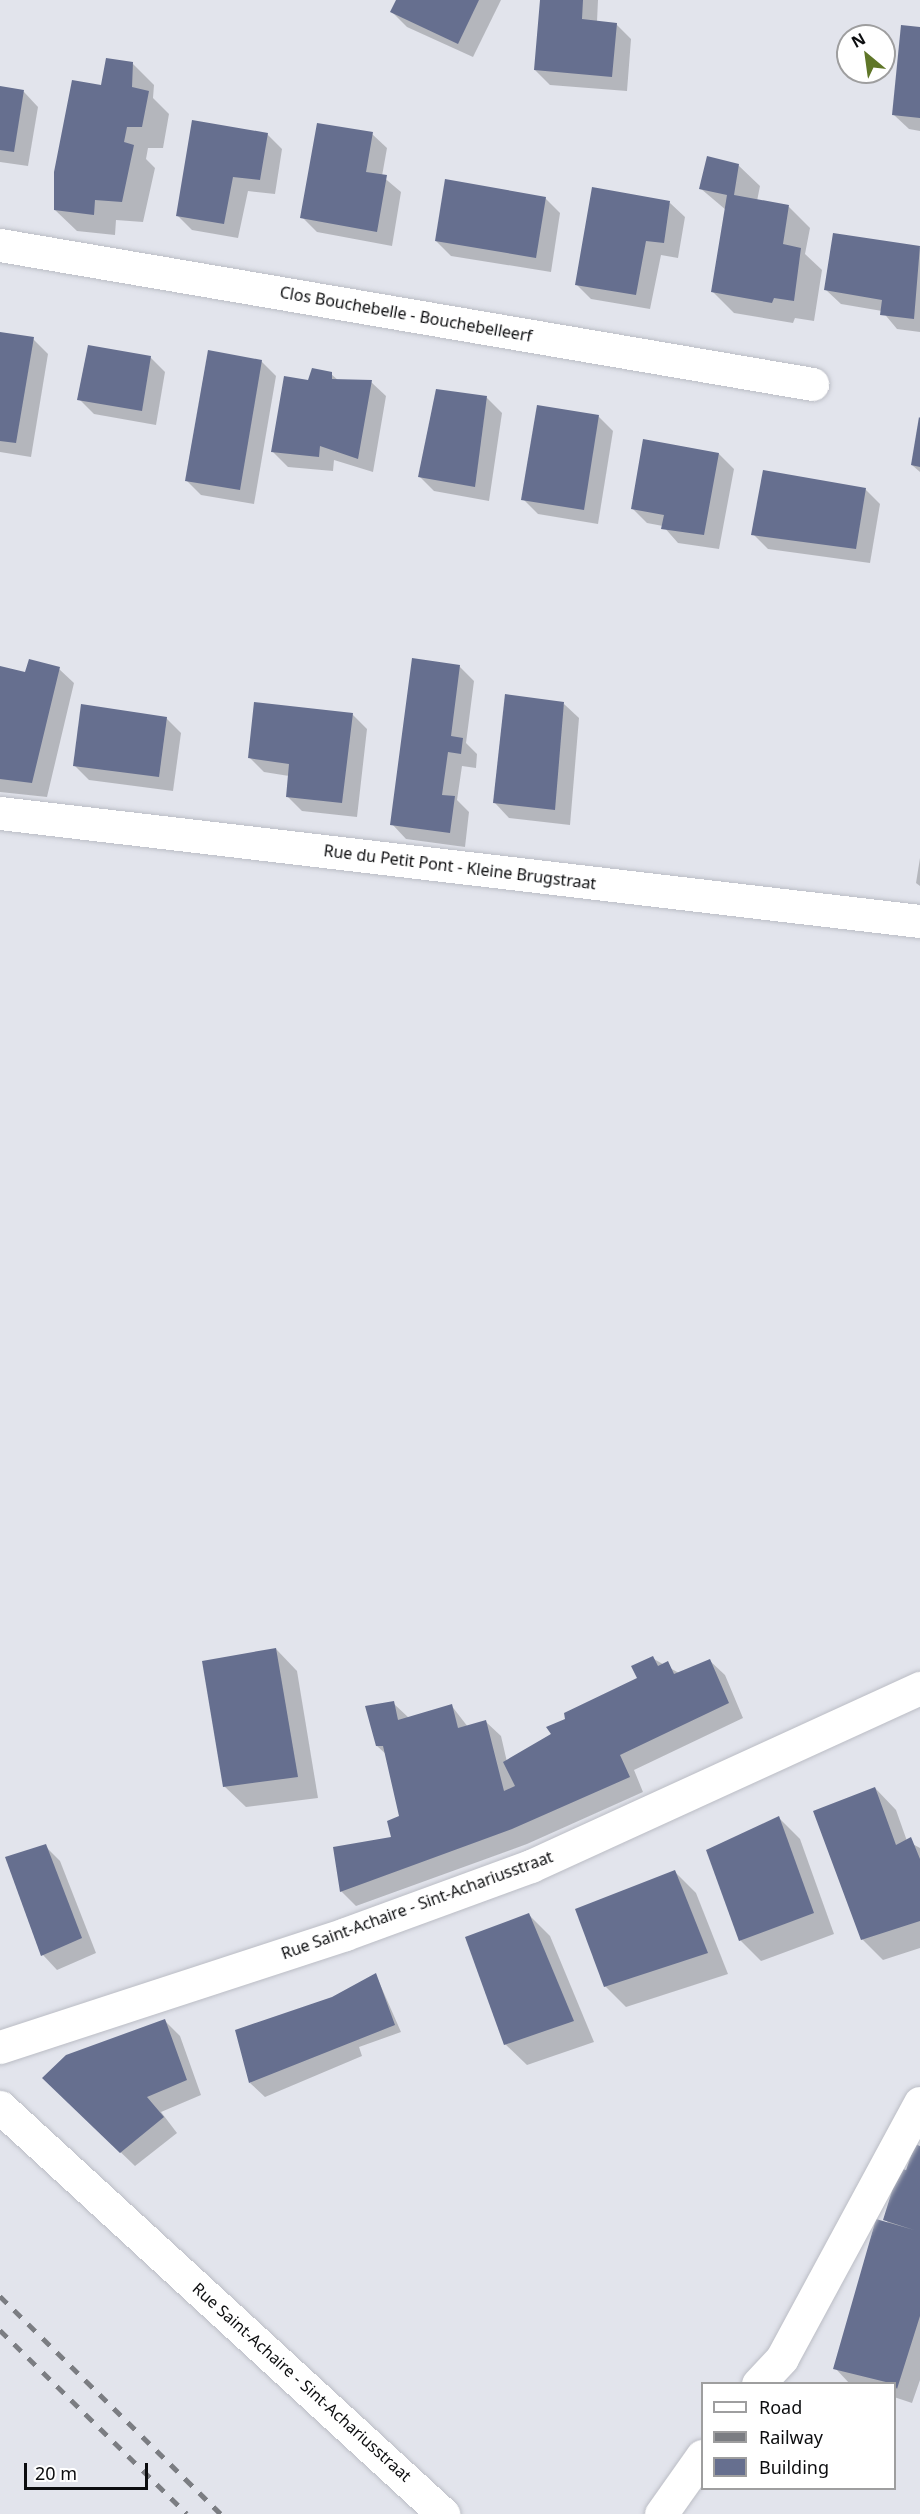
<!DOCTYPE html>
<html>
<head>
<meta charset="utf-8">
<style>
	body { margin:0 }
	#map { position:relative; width:920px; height:2514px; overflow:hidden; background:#e2e4ec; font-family:"Noto Sans",sans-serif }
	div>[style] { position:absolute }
	.shadow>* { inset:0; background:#0003 }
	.building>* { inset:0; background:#666f8f }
	.roads { filter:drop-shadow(0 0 2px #bbbdc5) drop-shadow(0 0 2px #bbbdc5) }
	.minor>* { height:33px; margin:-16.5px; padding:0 16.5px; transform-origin:16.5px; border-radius:16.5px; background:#fff }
	.rail>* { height:4.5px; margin-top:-2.25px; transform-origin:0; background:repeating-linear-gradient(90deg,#7b7d82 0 10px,transparent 0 20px) }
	span { translate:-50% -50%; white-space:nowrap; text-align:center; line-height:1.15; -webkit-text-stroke:5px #fff; paint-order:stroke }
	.street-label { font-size:16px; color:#0c0d0f }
	.legend { position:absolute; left:701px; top:2382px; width:195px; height:108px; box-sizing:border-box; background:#fff; border:2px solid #9e9e9f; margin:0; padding:8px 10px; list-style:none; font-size:18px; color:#0c0d0f }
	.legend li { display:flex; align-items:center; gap:12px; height:30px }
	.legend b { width:30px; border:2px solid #9e9e9f }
	.north { position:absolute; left:836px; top:24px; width:60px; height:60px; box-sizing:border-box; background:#fff; border:2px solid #9e9e9f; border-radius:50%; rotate:331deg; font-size:16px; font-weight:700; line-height:24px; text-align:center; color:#0c0d0f }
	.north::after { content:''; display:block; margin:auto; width:21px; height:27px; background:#5f7628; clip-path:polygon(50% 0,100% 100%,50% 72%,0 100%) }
	.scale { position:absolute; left:24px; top:2463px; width:124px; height:27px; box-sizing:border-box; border:3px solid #0c0d0f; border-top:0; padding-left:8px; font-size:18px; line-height:21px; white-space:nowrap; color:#0c0d0f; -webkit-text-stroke:4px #fff; paint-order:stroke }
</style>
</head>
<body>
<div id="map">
	<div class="shadow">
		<i style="clip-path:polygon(397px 0,501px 0,473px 57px,407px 27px,392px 12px)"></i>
		<i style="clip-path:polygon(542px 0,598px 0,597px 22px,616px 24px,631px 39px,627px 91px,550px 85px,535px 70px)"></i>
		<i style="clip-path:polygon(920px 29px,920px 131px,909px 129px,894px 115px)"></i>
		<i style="clip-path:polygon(133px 64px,154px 85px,153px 98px,169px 114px,163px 148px,148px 148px,146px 159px,155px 168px,143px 222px,116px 220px,115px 235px,77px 231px,55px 210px,103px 87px)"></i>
		<i style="clip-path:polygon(0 87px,24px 92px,38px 107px,28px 166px,0 162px)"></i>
		<i style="clip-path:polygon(267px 134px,282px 149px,275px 194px,248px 191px,238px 238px,192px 230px,177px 215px)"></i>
		<i style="clip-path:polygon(372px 134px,387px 148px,382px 176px,401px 192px,392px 246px,317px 232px,302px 217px)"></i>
		<i style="clip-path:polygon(738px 165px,760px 186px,757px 201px,789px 207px,810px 228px,805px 254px,822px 270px,814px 321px,795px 318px,793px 323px,734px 313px,713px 292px,726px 210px,700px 188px)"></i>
		<i style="clip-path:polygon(545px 198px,560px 213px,551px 272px,451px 256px,436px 241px)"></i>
		<i style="clip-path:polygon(670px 203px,685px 217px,678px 258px,661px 255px,650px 309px,591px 299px,576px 284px)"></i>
		<i style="clip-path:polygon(834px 235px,920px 248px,920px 332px,897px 329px,882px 311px,841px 304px,826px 290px)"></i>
		<i style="clip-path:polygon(0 334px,33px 339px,48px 354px,31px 457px,0 452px)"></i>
		<i style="clip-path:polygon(150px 357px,165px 372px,156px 425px,94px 414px,79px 399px)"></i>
		<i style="clip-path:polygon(261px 361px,276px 376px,254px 504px,201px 495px,186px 480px)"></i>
		<i style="clip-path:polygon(331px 374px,339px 381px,371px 382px,386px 396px,373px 472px,334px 460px,333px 471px,288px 467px,273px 452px,309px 382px)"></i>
		<i style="clip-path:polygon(437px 390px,487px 398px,502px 413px,489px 501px,434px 491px,419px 476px)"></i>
		<i style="clip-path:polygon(598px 416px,613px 431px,598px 524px,538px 514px,523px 499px)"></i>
		<i style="clip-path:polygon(920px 419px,920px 472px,912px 465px)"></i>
		<i style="clip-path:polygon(644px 441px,719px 454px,734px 469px,719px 549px,678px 543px,663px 526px,647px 523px,632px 508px)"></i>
		<i style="clip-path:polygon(865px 489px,880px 504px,870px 563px,768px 549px,753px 534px)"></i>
		<i style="clip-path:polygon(459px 666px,474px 681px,466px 743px,477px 754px,476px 768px,462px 766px,457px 800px,469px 812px,465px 847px,406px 839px,392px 824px)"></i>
		<i style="clip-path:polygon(0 668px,26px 674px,59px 669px,74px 683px,47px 797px,0 792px)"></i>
		<i style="clip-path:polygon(564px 704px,579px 718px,570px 825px,509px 818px,495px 803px)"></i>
		<i style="clip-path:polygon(352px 714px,367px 729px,357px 817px,302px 811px,287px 796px,289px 776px,264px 772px,249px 757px)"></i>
		<i style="clip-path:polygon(166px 718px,181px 733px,173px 791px,89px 780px,74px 765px)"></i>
		<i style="clip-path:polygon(920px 858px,920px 886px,916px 883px)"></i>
		<i style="clip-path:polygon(276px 1649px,297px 1671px,318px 1798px,246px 1807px,224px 1786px)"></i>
		<i style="clip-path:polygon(652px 1658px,679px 1673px,710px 1661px,725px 1675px,743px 1718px,634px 1770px,643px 1792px,527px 1844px,356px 1906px,341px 1891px,392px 1838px,400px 1817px,387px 1755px,377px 1746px,393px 1703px,409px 1718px,451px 1705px,468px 1727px,486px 1722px,501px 1736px,507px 1762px,639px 1679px)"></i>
		<i style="clip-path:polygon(875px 1788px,896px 1810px,907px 1841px,920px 1848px,920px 1948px,883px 1960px,862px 1939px)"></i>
		<i style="clip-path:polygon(779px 1818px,800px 1839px,834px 1934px,761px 1961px,740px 1940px)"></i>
		<i style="clip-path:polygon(45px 1846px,60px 1861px,96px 1953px,57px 1970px,43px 1955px,7px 1858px)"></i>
		<i style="clip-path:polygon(675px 1872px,696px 1893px,728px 1974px,626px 2007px,605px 1986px)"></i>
		<i style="clip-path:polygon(529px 1915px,550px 1936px,594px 2042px,527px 2065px,505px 2044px)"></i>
		<i style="clip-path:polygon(376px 1975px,401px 2032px,359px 2047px,362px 2056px,265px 2097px,250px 2083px,332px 1999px)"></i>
		<i style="clip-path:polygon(165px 2021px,180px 2036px,201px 2095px,161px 2112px,177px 2133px,135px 2166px,59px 2093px)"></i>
		<i style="clip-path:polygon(920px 2147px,920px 2380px,912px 2403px,894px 2397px,894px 2384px,850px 2384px,835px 2368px,890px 2225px,885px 2219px)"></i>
	</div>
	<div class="building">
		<i style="clip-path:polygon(396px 0,479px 0,458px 44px,390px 12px)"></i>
		<i style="clip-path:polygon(540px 0,583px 0,582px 19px,617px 23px,612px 77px,534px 70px)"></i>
		<i style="clip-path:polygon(901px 25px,920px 27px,920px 118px,892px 115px)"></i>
		<i style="clip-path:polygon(106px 58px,133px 62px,132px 87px,149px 91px,142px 127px,127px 127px,124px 142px,134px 145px,122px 202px,95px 200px,94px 215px,54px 210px,54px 172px,72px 80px,101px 85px)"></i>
		<i style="clip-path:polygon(0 86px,24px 90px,14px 152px,0 150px)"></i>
		<i style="clip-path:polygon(192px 120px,268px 133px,260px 180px,233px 177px,224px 224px,176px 216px)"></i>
		<i style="clip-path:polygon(317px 123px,373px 132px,366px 172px,387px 175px,377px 232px,300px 218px)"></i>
		<i style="clip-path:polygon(707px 156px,739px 164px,734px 195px,789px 205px,783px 244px,801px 248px,794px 301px,774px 298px,772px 303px,711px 292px,727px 195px,699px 189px)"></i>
		<i style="clip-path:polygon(445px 179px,546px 197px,536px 258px,435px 241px)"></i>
		<i style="clip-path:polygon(592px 187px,670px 201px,664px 243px,646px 241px,636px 295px,575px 285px)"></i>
		<i style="clip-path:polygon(833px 233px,920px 246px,914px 319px,880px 315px,882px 300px,824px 290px)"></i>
		<i style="clip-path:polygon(0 332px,34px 337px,16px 443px,0 441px)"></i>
		<i style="clip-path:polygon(88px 345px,151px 356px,142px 411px,77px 400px)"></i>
		<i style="clip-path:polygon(208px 350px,262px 360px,240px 490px,185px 481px)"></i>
		<i style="clip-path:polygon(312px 368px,332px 372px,332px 379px,372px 380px,358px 459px,320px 446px,319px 457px,271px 452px,284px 376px,308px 380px)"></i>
		<i style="clip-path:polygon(436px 389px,487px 396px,475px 487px,418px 477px)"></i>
		<i style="clip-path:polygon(537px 405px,599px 415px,584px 510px,521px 500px)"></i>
		<i style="clip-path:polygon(919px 417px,920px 418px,920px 467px,911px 465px)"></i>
		<i style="clip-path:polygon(643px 439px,719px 453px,704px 535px,661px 529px,664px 515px,631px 509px)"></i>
		<i style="clip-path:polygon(763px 470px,866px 488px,856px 549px,751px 535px)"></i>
		<i style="clip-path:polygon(412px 658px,460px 665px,451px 736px,463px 738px,461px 754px,448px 752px,442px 795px,455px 796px,450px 833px,390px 825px)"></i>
		<i style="clip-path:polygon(29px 659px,60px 667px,32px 783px,0 779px,0 666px,25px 672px)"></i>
		<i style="clip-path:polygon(505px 694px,564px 702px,555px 810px,493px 803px)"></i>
		<i style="clip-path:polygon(254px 702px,353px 713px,342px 803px,286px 797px,289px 764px,248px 758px)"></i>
		<i style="clip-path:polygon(81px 704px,167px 717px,159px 777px,73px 766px)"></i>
		<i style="clip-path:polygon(276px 1648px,298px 1777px,223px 1787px,202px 1661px)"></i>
		<i style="clip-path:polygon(653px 1656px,658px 1666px,668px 1661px,674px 1674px,710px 1659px,729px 1703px,620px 1755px,630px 1777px,512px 1829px,340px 1892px,333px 1847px,391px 1837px,387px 1821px,399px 1816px,383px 1746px,376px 1746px,365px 1706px,394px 1701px,398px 1720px,452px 1704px,458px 1728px,486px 1720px,504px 1791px,515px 1786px,503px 1762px,551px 1734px,546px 1727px,565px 1719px,564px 1713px,637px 1678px,631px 1666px)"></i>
		<i style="clip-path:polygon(875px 1787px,896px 1845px,911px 1837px,920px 1859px,920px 1921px,861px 1940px,813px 1811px)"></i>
		<i style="clip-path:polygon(779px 1816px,814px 1913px,739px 1941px,706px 1850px)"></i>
		<i style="clip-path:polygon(46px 1844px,82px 1938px,41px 1956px,5px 1857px)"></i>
		<i style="clip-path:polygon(675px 1870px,708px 1953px,604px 1987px,575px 1909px)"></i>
		<i style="clip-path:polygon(529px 1913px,574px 2021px,504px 2045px,465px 1937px)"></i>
		<i style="clip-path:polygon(376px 1973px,395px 2025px,249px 2083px,235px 2030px,332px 1997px)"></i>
		<i style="clip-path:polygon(165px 2019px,187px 2080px,147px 2097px,164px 2117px,120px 2153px,42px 2078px,66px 2055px)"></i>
		<i style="clip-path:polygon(915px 2144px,920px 2146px,920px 2316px,897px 2389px,894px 2384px,833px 2369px,876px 2219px,914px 2230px,883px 2220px,899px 2168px,906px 2170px)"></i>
	</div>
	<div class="roads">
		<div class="minor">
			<i style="left:0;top:245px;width:824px;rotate:9.71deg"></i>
			<i style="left:0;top:813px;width:926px;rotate:6.7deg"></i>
			<i style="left:0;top:2047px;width:363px;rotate:-18.1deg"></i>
			<i style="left:345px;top:1934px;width:198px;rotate:-20.1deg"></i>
			<i style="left:531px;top:1866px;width:428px;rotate:-24.6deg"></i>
			<i style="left:0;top:2107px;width:602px;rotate:42.57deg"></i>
			<i style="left:758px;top:2384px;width:35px;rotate:-47deg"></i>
			<i style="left:782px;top:2358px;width:290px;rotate:-61.6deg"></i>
			<i style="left:661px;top:2514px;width:71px;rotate:-54.7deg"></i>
		</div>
	</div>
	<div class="rail">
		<i style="left:0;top:2296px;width:310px;rotate:44.6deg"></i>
		<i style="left:0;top:2330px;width:262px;rotate:44.5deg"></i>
	</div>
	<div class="street-label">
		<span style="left:406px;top:314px;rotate:10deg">Clos Bouchebelle - Bouchebelleerf</span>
		<span style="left:460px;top:867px;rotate:7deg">Rue du Petit Pont - Kleine Brugstraat</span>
		<span style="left:417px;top:1905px;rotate:-20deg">Rue Saint-Achaire - Sint-Achariusstraat</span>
		<span style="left:302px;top:2382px;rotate:42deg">Rue Saint-Achaire - Sint-Achariusstraat</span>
	</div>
	<ul class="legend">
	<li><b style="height:8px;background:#fff"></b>Road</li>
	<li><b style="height:8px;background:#7b7d82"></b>Railway</li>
	<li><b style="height:16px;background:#666f8f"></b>Building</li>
	</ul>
	<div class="north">N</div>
	<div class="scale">20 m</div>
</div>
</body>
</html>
